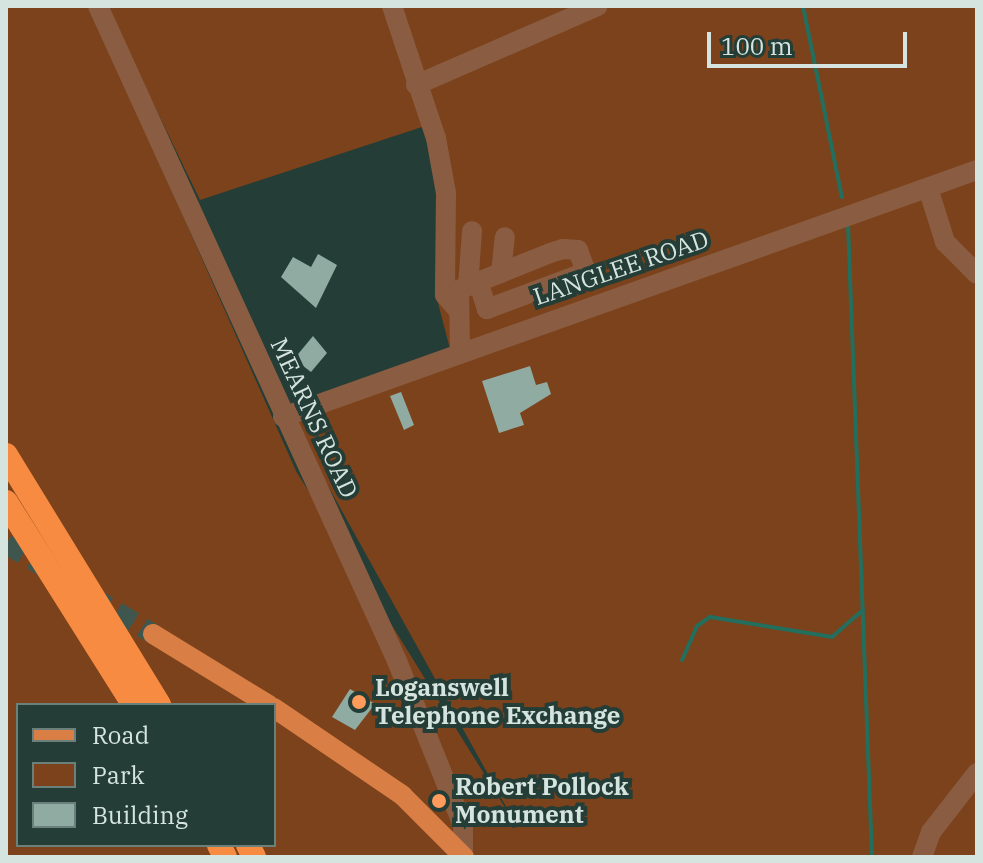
<!DOCTYPE html>
<html>
<head>
<meta charset="utf-8">
<style>
	body { margin:0 }
	#map { position:relative; width:983px; height:863px; overflow:hidden; background:#243d36; font-family:"IBM Plex Serif",serif }
	div>[style] { position:absolute }
	.green>* { inset:0; background:#7c421b }
	.stream>* { height:4px; margin:-2px; padding:0 2px; transform-origin:2px; border-radius:2px; background:#246e5d }
	.building>* { inset:0; background:#8faba2 }
	.major-tunnel>* { height:20px; margin-top:-10px; transform-origin:0; background:repeating-linear-gradient(90deg,#3f564f 0 20px,transparent 0 30px) }
	.minor>* { height:20px; margin:-10px; padding:0 10px; transform-origin:10px; border-radius:10px; background:#8a5d42 }
	.major>* { height:20px; margin:-10px; padding:0 10px; transform-origin:10px; border-radius:10px; background:#d97e44 }
	.highway>* { height:24px; margin:-12px; padding:0 12px; transform-origin:12px; border-radius:12px; background:#f88b42 }
	.dots>* { width:22px; height:22px; translate:-50% -50%; box-sizing:border-box; border:4px solid #243d36; border-radius:50% }
	span { translate:-50% -50%; white-space:nowrap; text-align:center; line-height:1.15; -webkit-text-stroke:8px #243d36; paint-order:stroke }
	.street-label { font-size:24px; color:#d5e4df }
	.poi-label { font-size:24px; color:#d5e4df; font-weight:700 }
	.left { translate:0 -50%; text-align:left }
	.frame { position:absolute; inset:0; border:8px solid #d5e4df; pointer-events:none }
	.legend { position:absolute; left:16px; top:703px; width:260px; height:144px; box-sizing:border-box; background:#243d36; border:2px solid #6b807a; margin:0; padding:10px 14px; list-style:none; font-size:24px; color:#d5e4df }
	.legend li { display:flex; align-items:center; gap:16px; height:40px }
	.legend b { width:40px; border:2px solid #6b807a }
	.scale { position:absolute; left:707px; top:32px; width:200px; height:36px; box-sizing:border-box; border:4px solid #d5e4df; border-top:0; padding-left:10px; font-size:24px; line-height:28px; white-space:nowrap; color:#d5e4df; -webkit-text-stroke:6px #243d36; paint-order:stroke }
</style>
</head>
<body>
<div id="map">
	<div class="green">
		<i style="clip-path:polygon(evenodd,6px 6px,90px 6px,296px 471px,519px 830px,287px 412px,450px 349px,438px 303px,442px 213px,428px 125px,200px 200px,106px 6px,977px 6px,977px 857px,6px 857px,6px 6px,18px 705px,274px 705px,274px 845px,18px 845px,18px 705px)"></i>
	</div>
	<div class="stream">
		<i style="left:803px;top:6px;width:195px;rotate:78.5deg"></i>
		<i style="left:848px;top:224px;width:633px;rotate:87.83deg"></i>
		<i style="left:682px;top:660px;width:37px;rotate:-66deg"></i>
		<i style="left:697px;top:626px;width:16px;rotate:-35deg"></i>
		<i style="left:710px;top:617px;width:124px;rotate:9.3deg"></i>
		<i style="left:832px;top:637px;width:41px;rotate:-41.1deg"></i>
	</div>
	<div class="building">
		<i style="clip-path:polygon(318px 254px,337px 265px,316px 308px,281px 277px,293px 257px,311px 267px)"></i>
		<i style="clip-path:polygon(313px 336px,327px 353px,311px 372px,294px 359px)"></i>
		<i style="clip-path:polygon(530px 366px,536px 385px,547px 382px,551px 394px,520px 413px,524px 425px,499px 433px,482px 381px)"></i>
		<i style="clip-path:polygon(401px 392px,414px 425px,404px 430px,390px 396px)"></i>
		<i style="clip-path:polygon(350px 689px,375px 704px,355px 730px,332px 717px)"></i>
	</div>
	<div class="major-tunnel">
		<i style="left:6px;top:544px;width:48px;rotate:31.4deg"></i>
		<i style="left:91px;top:596px;width:73px;rotate:31.5deg"></i>
	</div>
	<div class="minor">
		<i style="left:98px;top:6px;width:720px;rotate:65.46deg"></i>
		<i style="left:397px;top:661px;width:177px;rotate:68.1deg"></i>
		<i style="left:463px;top:825px;width:31px;rotate:90deg"></i>
		<i style="left:392px;top:6px;width:139px;rotate:71.6deg"></i>
		<i style="left:436px;top:138px;width:56px;rotate:79.7deg"></i>
		<i style="left:446px;top:193px;width:102px;rotate:90.6deg"></i>
		<i style="left:445px;top:295px;width:18px;rotate:49deg"></i>
		<i style="left:416px;top:85px;width:198px;rotate:-23.5deg"></i>
		<i style="left:928px;top:188px;width:57px;rotate:72.5deg"></i>
		<i style="left:945px;top:242px;width:45px;rotate:45deg"></i>
		<i style="left:501px;top:273px;width:36px;rotate:-84deg"></i>
		<i style="left:468px;top:286px;width:55px;rotate:-85.8deg"></i>
		<i style="left:460px;top:352px;width:62px;rotate:-90.9deg"></i>
		<i style="left:459px;top:290px;width:10px;rotate:-24deg"></i>
		<i style="left:468px;top:286px;width:88px;rotate:-21.9deg"></i>
		<i style="left:550px;top:253px;width:14px;rotate:-17deg"></i>
		<i style="left:563px;top:249px;width:15px;rotate:4deg"></i>
		<i style="left:578px;top:250px;width:23px;rotate:70deg"></i>
		<i style="left:586px;top:272px;width:106px;rotate:159.5deg"></i>
		<i style="left:487px;top:309px;width:28px;rotate:-108deg"></i>
		<i style="left:283px;top:417px;width:737px;rotate:-19.59deg"></i>
		<i style="left:922px;top:857px;width:27px;rotate:-70deg"></i>
		<i style="left:931px;top:832px;width:75px;rotate:-52.1deg"></i>
	</div>
	<div class="major">
		<i style="left:153px;top:634px;width:136px;rotate:31.5deg"></i>
		<i style="left:274px;top:708px;width:155px;rotate:34.2deg"></i>
		<i style="left:402px;top:795px;width:88px;rotate:45deg"></i>
	</div>
	<div class="highway">
		<i style="left:6px;top:455px;width:293px;rotate:58.5deg"></i>
		<i style="left:6px;top:502px;width:240px;rotate:57.8deg"></i>
		<i style="left:219px;top:845px;width:13px;rotate:63deg"></i>
		<i style="left:248px;top:845px;width:13px;rotate:63deg"></i>
	</div>
	<div class="dots">
		<i style="left:359px;top:702px;background:#ff9b5b"></i>
		<i style="left:439px;top:801px;background:#ff9b5b"></i>
	</div>
	<div class="street-label">
		<span style="left:621px;top:268px;rotate:-19deg">LANGLEE ROAD</span>
		<span style="left:314px;top:418px;rotate:65deg">MEARNS ROAD</span>
	</div>
	<div class="poi-label">
		<span class="left" style="left:375px;top:702px">Loganswell<br>Telephone Exchange</span>
		<span class="left" style="left:455px;top:801px">Robert Pollock<br>Monument</span>
	</div>
	<div class="frame"></div>
	<ul class="legend">
	<li><b style="height:10px;background:#d97e44"></b>Road</li>
	<li><b style="height:22px;background:#7c421b"></b>Park</li>
	<li><b style="height:22px;background:#8faba2"></b>Building</li>
	</ul>
	<div class="scale">100 m</div>
</div>
</body>
</html>
